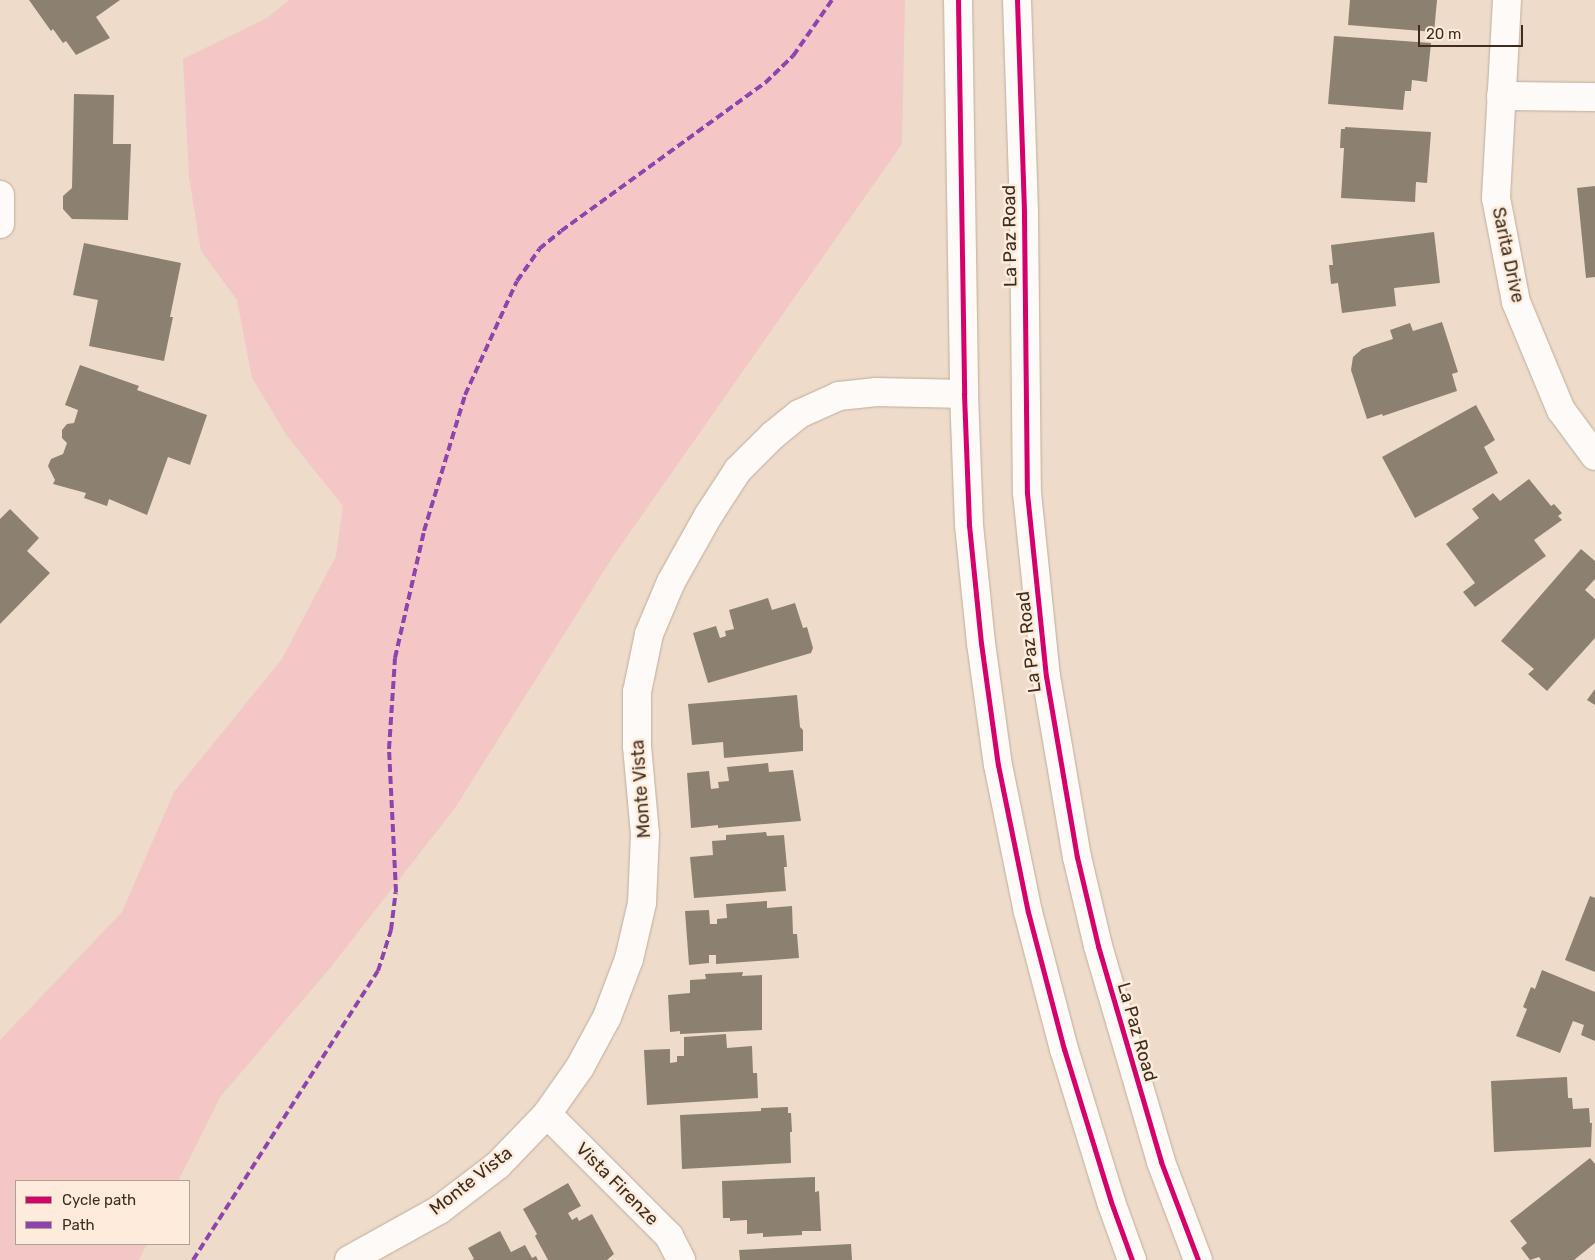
<!DOCTYPE html>
<html>
<head>
<meta charset="utf-8">
<style>
	body { margin:0 }
	#map { position:relative; width:1595px; height:1260px; overflow:hidden; background:#efdbc9; font-family:Rubik,sans-serif }
	div>[style] { position:absolute }
	.green>* { inset:0; background:#f2c7c6 }
	.building>* { inset:0; background:#8c8070 }
	.roads { filter:drop-shadow(0 0 1px #bead9d) drop-shadow(0 0 1px #bead9d) }
	.minor>* { height:28px; margin:-14px; padding:0 14px; transform-origin:14px; border-radius:14px; background:#fdfaf7 }
	.major>* { height:28px; margin:-14px; padding:0 14px; transform-origin:14px; border-radius:14px; background:#fdfaf7 }
	.quiet>* { height:4px; margin-top:-2px; transform-origin:0; background:repeating-linear-gradient(90deg,#8e44ad 0 8px,transparent 0 12px) }
	.cycleway>* { height:5px; margin:-2.5px; padding:0 2.5px; transform-origin:2.5px; border-radius:2.5px; background:#d6006c }
	span { translate:-50% -50%; white-space:nowrap; text-align:center; line-height:1.15; -webkit-text-stroke:5px #feebdb; paint-order:stroke }
	.street-label { font-size:18px; color:#3e2d1c }
	.legend { position:absolute; left:15px; top:1180px; width:175px; height:65px; box-sizing:border-box; background:#feebdb; border:1px solid #b19f8f; margin:0; padding:6px 9px; list-style:none; font-size:15px; color:#3e2d1c }
	.legend li { display:flex; align-items:center; gap:10px; height:25px }
	.legend b { width:25px; border:1px solid #b19f8f }
	.scale { position:absolute; left:1418px; top:25px; width:105px; height:22px; box-sizing:border-box; border:2px solid #3e2d1c; border-top:0; padding-left:6px; font-size:15px; line-height:18px; white-space:nowrap; color:#3e2d1c; -webkit-text-stroke:4px #feebdb; paint-order:stroke }
</style>
</head>
<body>
<div id="map">
	<div class="green">
		<i style="clip-path:polygon(289px 0,905px 0,902px 144px,612px 558px,455px 808px,330px 968px,221px 1096px,178px 1181px,16px 1181px,16px 1244px,147px 1244px,139px 1260px,0 1260px,0 1040px,122px 912px,174px 792px,282px 659px,336px 556px,343px 506px,287px 436px,252px 378px,237px 300px,201px 251px,189px 177px,183px 59px,267px 18px)"></i>
	</div>
	<div class="building">
		<i style="clip-path:polygon(29px 0,120px 0,96px 17px,110px 38px,76px 55px,66px 41px,63px 43px,53px 29px,51px 31px)"></i>
		<i style="clip-path:polygon(1350px 0,1437px 0,1434px 32px,1348px 25px)"></i>
		<i style="clip-path:polygon(1334px 36px,1431px 43px,1427px 82px,1412px 80px,1411px 91px,1405px 91px,1403px 110px,1328px 104px)"></i>
		<i style="clip-path:polygon(74px 94px,114px 95px,113px 144px,131px 144px,128px 220px,72px 219px,63px 209px,63px 196px,72px 188px)"></i>
		<i style="clip-path:polygon(1345px 127px,1431px 132px,1427px 183px,1416px 182px,1415px 202px,1341px 198px,1344px 148px,1340px 148px,1341px 129px,1345px 129px)"></i>
		<i style="clip-path:polygon(1595px 186px,1595px 277px,1586px 278px,1577px 188px)"></i>
		<i style="clip-path:polygon(1434px 232px,1440px 283px,1394px 288px,1396px 306px,1342px 313px,1338px 283px,1331px 284px,1329px 265px,1333px 265px,1331px 245px)"></i>
		<i style="clip-path:polygon(84px 243px,181px 263px,170px 317px,173px 317px,164px 361px,89px 346px,98px 300px,73px 295px)"></i>
		<i style="clip-path:polygon(1442px 322px,1458px 372px,1452px 374px,1457px 391px,1383px 416px,1382px 414px,1367px 419px,1351px 370px,1353px 357px,1362px 349px,1393px 339px,1390px 330px,1410px 323px,1413px 331px)"></i>
		<i style="clip-path:polygon(80px 365px,139px 386px,137px 390px,207px 415px,190px 465px,168px 457px,147px 515px,109px 499px,107px 506px,84px 498px,86px 493px,53px 484px,55px 480px,48px 466px,51px 459px,63px 454px,67px 443px,62px 438px,62px 430px,67px 424px,74px 423px,78px 410px,65px 405px)"></i>
		<i style="clip-path:polygon(1476px 405px,1495px 440px,1484px 447px,1498px 473px,1415px 518px,1382px 457px)"></i>
		<i style="clip-path:polygon(1529px 479px,1551px 506px,1554px 504px,1562px 513px,1558px 516px,1562px 520px,1534px 540px,1546px 556px,1475px 607px,1463px 592px,1475px 583px,1446px 544px,1479px 518px,1472px 509px,1493px 493px,1500px 501px)"></i>
		<i style="clip-path:polygon(10px 509px,39px 538px,27px 551px,50px 573px,0 624px,0 519px)"></i>
		<i style="clip-path:polygon(1581px 549px,1595px 561px,1595px 579px,1585px 590px,1595px 599px,1595px 638px,1547px 691px,1528px 674px,1534px 669px,1501px 641px)"></i>
		<i style="clip-path:polygon(768px 598px,772px 610px,795px 603px,803px 628px,807px 627px,813px 648px,811px 653px,708px 683px,693px 633px,716px 626px,720px 638px,726px 636px,725px 631px,734px 629px,729px 610px)"></i>
		<i style="clip-path:polygon(1595px 689px,1595px 705px,1587px 700px)"></i>
		<i style="clip-path:polygon(797px 695px,800px 727px,803px 730px,803px 751px,724px 758px,723px 742px,692px 745px,688px 704px)"></i>
		<i style="clip-path:polygon(768px 763px,769px 772px,793px 770px,801px 821px,718px 828px,718px 825px,691px 828px,687px 773px,709px 771px,711px 789px,719px 788px,718px 782px,729px 781px,727px 767px)"></i>
		<i style="clip-path:polygon(766px 832px,767px 836px,784px 835px,787px 867px,784px 867px,786px 891px,694px 898px,690px 857px,713px 855px,712px 841px,726px 840px,726px 835px)"></i>
		<i style="clip-path:polygon(1590px 896px,1595px 898px,1595px 972px,1565px 960px)"></i>
		<i style="clip-path:polygon(767px 901px,767px 908px,792px 906px,793px 934px,797px 934px,799px 958px,716px 964px,716px 955px,709px 955px,709px 963px,689px 965px,685px 911px,709px 910px,710px 924px,717px 924px,717px 919px,727px 918px,726px 904px)"></i>
		<i style="clip-path:polygon(1542px 970px,1595px 992px,1595px 1041px,1581px 1035px,1584px 1025px,1573px 1021px,1560px 1053px,1516px 1036px,1527px 1009px,1523px 1007px,1531px 987px,1535px 989px)"></i>
		<i style="clip-path:polygon(743px 972px,742px 976px,762px 975px,762px 1030px,680px 1034px,680px 1031px,670px 1032px,668px 995px,690px 993px,690px 980px,706px 979px,705px 974px)"></i>
		<i style="clip-path:polygon(726px 1034px,727px 1048px,752px 1046px,753px 1073px,757px 1073px,758px 1098px,647px 1105px,644px 1050px,670px 1049px,670px 1063px,677px 1062px,677px 1056px,684px 1056px,684px 1037px)"></i>
		<i style="clip-path:polygon(1567px 1077px,1568px 1098px,1572px 1098px,1573px 1109px,1589px 1108px,1590px 1123px,1592px 1123px,1591px 1147px,1494px 1152px,1491px 1081px)"></i>
		<i style="clip-path:polygon(788px 1107px,788px 1113px,791px 1113px,792px 1132px,790px 1132px,791px 1163px,682px 1169px,680px 1115px,761px 1111px,761px 1108px)"></i>
		<i style="clip-path:polygon(1590px 1158px,1595px 1164px,1595px 1243px,1574px 1260px,1541px 1260px,1539px 1257px,1530px 1260px,1521px 1248px,1527px 1243px,1510px 1221px)"></i>
		<i style="clip-path:polygon(815px 1177px,815px 1192px,819px 1191px,821px 1231px,802px 1231px,802px 1235px,763px 1237px,763px 1233px,747px 1234px,747px 1220px,730px 1221px,730px 1218px,723px 1218px,722px 1181px)"></i>
		<i style="clip-path:polygon(568px 1183px,581px 1206px,568px 1213px,572px 1220px,577px 1217px,579px 1221px,592px 1214px,614px 1254px,607px 1260px,548px 1260px,535px 1236px,537px 1234px,523px 1209px)"></i>
		<i style="clip-path:polygon(500px 1231px,511px 1252px,525px 1245px,532px 1258px,536px 1256px,538px 1260px,471px 1260px,474px 1259px,468px 1248px)"></i>
		<i style="clip-path:polygon(851px 1244px,852px 1260px,740px 1260px,739px 1250px)"></i>
	</div>
	<div class="roads">
		<div class="minor">
			<i style="left:1507px;top:0;width:198px;rotate:93.2deg"></i>
			<i style="left:1496px;top:198px;width:106px;rotate:79.1deg"></i>
			<i style="left:1516px;top:302px;width:117px;rotate:67.4deg"></i>
			<i style="left:1561px;top:410px;width:57px;rotate:53.5deg"></i>
			<i style="left:1501px;top:96px;width:94px;rotate:0.6deg"></i>
			<i style="left:0;top:195px;width:29px;rotate:90deg"></i>
			<i style="left:547px;top:1114px;width:173px;rotate:45deg"></i>
			<i style="left:669px;top:1236px;width:27px;rotate:63deg"></i>
			<i style="left:349px;top:1260px;width:103px;rotate:-29.1deg"></i>
			<i style="left:439px;top:1210px;width:74px;rotate:-37.3deg"></i>
			<i style="left:498px;top:1165px;width:71px;rotate:-46.1deg"></i>
			<i style="left:547px;top:1114px;width:57px;rotate:-54.9deg"></i>
			<i style="left:580px;top:1067px;width:57px;rotate:-61.6deg"></i>
			<i style="left:607px;top:1017px;width:62px;rotate:-69.2deg"></i>
			<i style="left:629px;top:959px;width:57px;rotate:-76.9deg"></i>
			<i style="left:642px;top:903px;width:69px;rotate:-87.5deg"></i>
			<i style="left:645px;top:834px;width:88px;rotate:-95.2deg"></i>
			<i style="left:637px;top:746px;width:54px;rotate:-90deg"></i>
			<i style="left:637px;top:692px;width:59px;rotate:-78.3deg"></i>
			<i style="left:649px;top:634px;width:56px;rotate:-67.1deg"></i>
			<i style="left:671px;top:582px;width:76px;rotate:-60.7deg"></i>
			<i style="left:708px;top:516px;width:55px;rotate:-56.9deg"></i>
			<i style="left:738px;top:470px;width:48px;rotate:-45deg"></i>
			<i style="left:772px;top:436px;width:35px;rotate:-39deg"></i>
			<i style="left:799px;top:414px;width:44px;rotate:-24.2deg"></i>
			<i style="left:839px;top:396px;width:38px;rotate:-6deg"></i>
			<i style="left:877px;top:392px;width:87px;rotate:1.3deg"></i>
		</div>
		<div class="major">
			<i style="left:958px;top:0;width:394px;rotate:89.1deg"></i>
			<i style="left:964px;top:394px;width:131px;rotate:87.8deg"></i>
			<i style="left:969px;top:525px;width:119px;rotate:84.2deg"></i>
			<i style="left:981px;top:643px;width:123px;rotate:82.1deg"></i>
			<i style="left:998px;top:765px;width:150px;rotate:78.5deg"></i>
			<i style="left:1028px;top:912px;width:142px;rotate:75.3deg"></i>
			<i style="left:1064px;top:1049px;width:160px;rotate:72.9deg"></i>
			<i style="left:1111px;top:1202px;width:62px;rotate:70.1deg"></i>
			<i style="left:1017px;top:0;width:214px;rotate:88.1deg"></i>
			<i style="left:1024px;top:214px;width:279px;rotate:89.4deg"></i>
			<i style="left:1027px;top:493px;width:184px;rotate:84.1deg"></i>
			<i style="left:1046px;top:676px;width:184px;rotate:80.3deg"></i>
			<i style="left:1077px;top:857px;width:91px;rotate:76.7deg"></i>
			<i style="left:1098px;top:946px;width:225px;rotate:73.7deg"></i>
			<i style="left:1161px;top:1162px;width:105px;rotate:69.3deg"></i>
		</div>
	</div>
	<div class="quiet">
		<i style="left:193px;top:1260px;width:343px;rotate:-57.4deg"></i>
		<i style="left:378px;top:971px;width:43px;rotate:-72.4deg"></i>
		<i style="left:391px;top:930px;width:38px;rotate:-83deg"></i>
		<i style="left:396px;top:892px;width:143px;rotate:-92.8deg"></i>
		<i style="left:389px;top:749px;width:91px;rotate:-86.2deg"></i>
		<i style="left:395px;top:658px;width:130px;rotate:-77.1deg"></i>
		<i style="left:424px;top:531px;width:142px;rotate:-73.2deg"></i>
		<i style="left:465px;top:395px;width:125px;rotate:-65.5deg"></i>
		<i style="left:517px;top:281px;width:39px;rotate:-55deg"></i>
		<i style="left:539px;top:249px;width:28px;rotate:-39deg"></i>
		<i style="left:561px;top:231px;width:252px;rotate:-36deg"></i>
		<i style="left:765px;top:83px;width:39px;rotate:-44deg"></i>
		<i style="left:793px;top:56px;width:68px;rotate:-55.1deg"></i>
	</div>
	<div class="cycleway">
		<i style="left:958px;top:0;width:394px;rotate:89.1deg"></i>
		<i style="left:964px;top:394px;width:131px;rotate:87.8deg"></i>
		<i style="left:969px;top:525px;width:119px;rotate:84.2deg"></i>
		<i style="left:981px;top:643px;width:123px;rotate:82.1deg"></i>
		<i style="left:998px;top:765px;width:150px;rotate:78.5deg"></i>
		<i style="left:1028px;top:912px;width:142px;rotate:75.3deg"></i>
		<i style="left:1064px;top:1049px;width:160px;rotate:72.9deg"></i>
		<i style="left:1111px;top:1202px;width:62px;rotate:70.1deg"></i>
		<i style="left:1017px;top:0;width:214px;rotate:88.1deg"></i>
		<i style="left:1024px;top:214px;width:279px;rotate:89.4deg"></i>
		<i style="left:1027px;top:493px;width:184px;rotate:84.1deg"></i>
		<i style="left:1046px;top:676px;width:184px;rotate:80.3deg"></i>
		<i style="left:1077px;top:857px;width:91px;rotate:76.7deg"></i>
		<i style="left:1098px;top:946px;width:225px;rotate:73.7deg"></i>
		<i style="left:1161px;top:1162px;width:105px;rotate:69.3deg"></i>
	</div>
	<div class="street-label">
		<span style="left:1010px;top:236px;rotate:-91deg">La Paz Road</span>
		<span style="left:1508px;top:255px;rotate:78deg">Sarita Drive</span>
		<span style="left:1029px;top:642px;rotate:-97deg">La Paz Road</span>
		<span style="left:641px;top:789px;rotate:-94deg">Monte Vista</span>
		<span style="left:1137px;top:1032px;rotate:74deg">La Paz Road</span>
		<span style="left:471px;top:1181px;rotate:-38deg">Monte Vista</span>
		<span style="left:617px;top:1184px;rotate:45deg">Vista Firenze</span>
	</div>
	<ul class="legend">
	<li><b style="height:6px;background:#d6006c"></b>Cycle path</li>
	<li><b style="height:6px;background:#8e44ad"></b>Path</li>
	</ul>
	<div class="scale">20 m</div>
</div>
</body>
</html>
